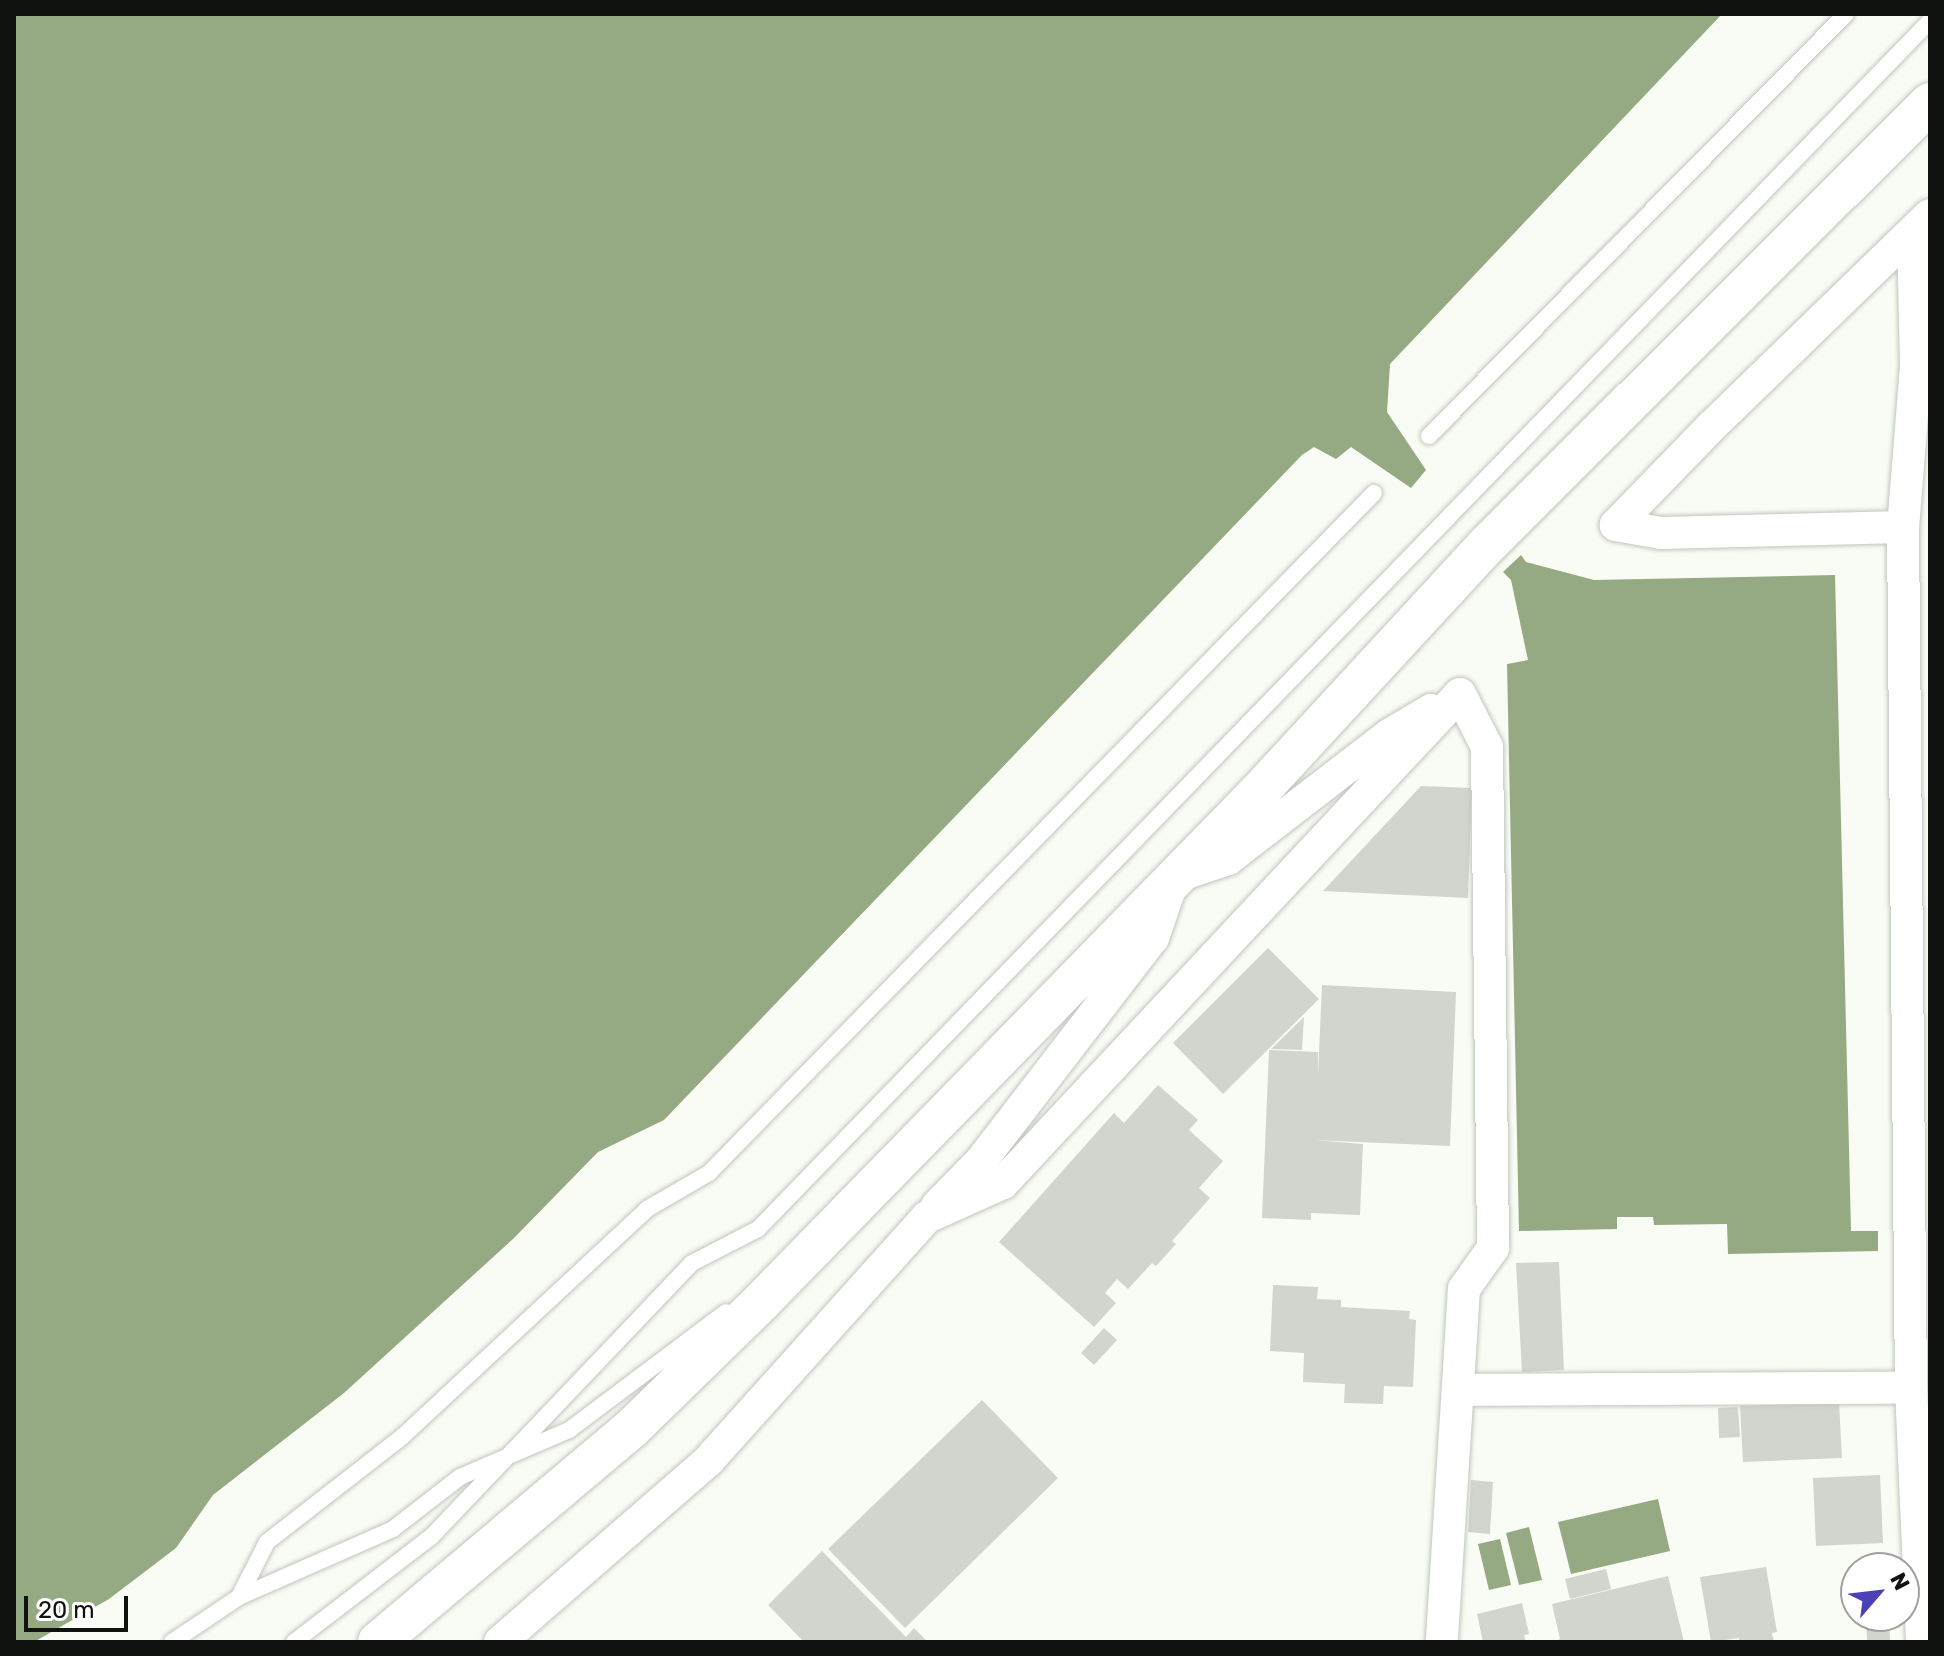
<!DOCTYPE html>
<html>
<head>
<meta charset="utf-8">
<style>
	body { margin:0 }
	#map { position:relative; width:1944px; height:1656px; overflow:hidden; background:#f8fcf4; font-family:Rubik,sans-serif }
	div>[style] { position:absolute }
	.water>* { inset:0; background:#95aa83 }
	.building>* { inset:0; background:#d1d5cd }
	.roads { filter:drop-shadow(0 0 2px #c0c5bd) drop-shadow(0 0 2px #c0c5bd) }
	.service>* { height:16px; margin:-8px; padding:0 8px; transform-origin:8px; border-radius:8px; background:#fff }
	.minor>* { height:32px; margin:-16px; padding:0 16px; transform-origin:16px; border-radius:16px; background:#fff }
	.tertiary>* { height:40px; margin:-20px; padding:0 20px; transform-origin:20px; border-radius:20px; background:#fff }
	span { translate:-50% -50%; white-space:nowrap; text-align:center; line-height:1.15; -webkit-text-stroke:8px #fff; paint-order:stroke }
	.frame { position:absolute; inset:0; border:16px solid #10120f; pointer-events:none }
	.north { position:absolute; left:1840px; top:1552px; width:80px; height:80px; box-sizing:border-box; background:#fff; border:2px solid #9fa09f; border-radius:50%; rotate:62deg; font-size:22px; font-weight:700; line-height:32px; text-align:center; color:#10120f }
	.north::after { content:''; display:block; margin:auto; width:28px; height:36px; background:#4b40b6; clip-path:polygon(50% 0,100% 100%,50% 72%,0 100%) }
	.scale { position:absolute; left:24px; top:1596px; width:104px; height:36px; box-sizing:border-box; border:4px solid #10120f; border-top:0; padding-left:10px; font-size:24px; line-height:28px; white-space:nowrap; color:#10120f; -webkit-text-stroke:6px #fff; paint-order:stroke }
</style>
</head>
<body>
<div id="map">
	<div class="water">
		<i style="clip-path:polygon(14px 14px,1722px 14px,1390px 364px,1387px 412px,1426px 470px,1411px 488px,1351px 447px,1336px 459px,1314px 447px,1302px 455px,664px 1120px,598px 1152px,514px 1238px,344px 1393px,213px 1495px,176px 1548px,109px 1599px,34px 1642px,14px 1642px)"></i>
		<i style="clip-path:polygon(1521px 555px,1526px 562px,1594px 580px,1835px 575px,1851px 1231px,1878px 1231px,1878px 1251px,1728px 1254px,1727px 1224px,1654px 1225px,1653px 1217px,1617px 1217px,1617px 1229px,1519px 1231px,1507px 664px,1528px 660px,1511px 580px,1503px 572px)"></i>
		<i style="clip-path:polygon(1658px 1499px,1670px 1551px,1571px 1574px,1558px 1522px)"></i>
		<i style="clip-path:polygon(1529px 1527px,1542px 1580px,1519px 1585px,1506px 1533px)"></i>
		<i style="clip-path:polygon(1500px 1539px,1511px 1585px,1489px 1590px,1478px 1544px)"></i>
	</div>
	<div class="building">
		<i style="clip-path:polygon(1421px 786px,1472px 788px,1468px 898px,1323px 891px)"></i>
		<i style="clip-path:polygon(1268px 948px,1319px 999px,1223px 1094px,1173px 1043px)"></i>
		<i style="clip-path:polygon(1322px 985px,1456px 992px,1450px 1146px,1314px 1140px,1363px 1144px,1360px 1215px,1311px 1213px,1311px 1220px,1262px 1218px,1269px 1050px,1318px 1052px,1318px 1076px)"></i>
		<i style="clip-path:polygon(1304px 1017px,1302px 1050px,1271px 1049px)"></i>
		<i style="clip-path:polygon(1158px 1085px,1198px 1120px,1189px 1130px,1223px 1161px,1199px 1188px,1210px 1198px,1172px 1241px,1176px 1244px,1156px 1266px,1152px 1263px,1128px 1289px,1117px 1279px,1105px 1293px,1116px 1303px,1094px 1327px,999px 1242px,1114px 1113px,1124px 1123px)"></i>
		<i style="clip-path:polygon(1559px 1262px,1564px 1370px,1522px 1372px,1516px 1263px)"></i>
		<i style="clip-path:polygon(1273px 1285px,1318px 1287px,1317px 1299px,1341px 1300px,1341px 1307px,1410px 1311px,1409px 1319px,1416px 1320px,1413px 1387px,1384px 1386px,1383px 1404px,1344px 1403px,1345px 1384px,1303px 1382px,1304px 1353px,1270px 1351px)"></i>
		<i style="clip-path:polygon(1104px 1328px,1117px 1340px,1094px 1365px,1081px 1353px)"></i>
		<i style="clip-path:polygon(982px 1400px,1058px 1478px,905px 1628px,828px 1549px)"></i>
		<i style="clip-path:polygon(1839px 1402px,1842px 1458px,1743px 1462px,1740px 1406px)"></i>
		<i style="clip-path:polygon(1738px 1407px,1740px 1437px,1719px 1438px,1718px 1408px)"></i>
		<i style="clip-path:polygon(1880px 1475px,1883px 1543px,1816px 1546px,1813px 1478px)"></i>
		<i style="clip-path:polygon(1471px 1480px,1493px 1482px,1490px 1534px,1468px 1532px)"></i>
		<i style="clip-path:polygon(822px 1551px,906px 1637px,914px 1628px,928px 1642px,804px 1642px,768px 1605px)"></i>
		<i style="clip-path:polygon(1766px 1567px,1777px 1632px,1772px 1633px,1774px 1642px,1739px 1642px,1739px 1638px,1711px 1642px,1700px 1577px)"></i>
		<i style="clip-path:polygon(1606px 1569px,1611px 1589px,1570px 1599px,1565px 1579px)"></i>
		<i style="clip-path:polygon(1668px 1576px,1684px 1642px,1552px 1642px,1560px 1639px,1552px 1604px)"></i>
		<i style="clip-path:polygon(1522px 1603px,1529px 1634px,1524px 1635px,1526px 1642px,1483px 1642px,1477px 1614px)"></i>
		<i style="clip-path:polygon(1866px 1616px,1889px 1616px,1890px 1642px,1867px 1642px)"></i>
	</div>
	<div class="roads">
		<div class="service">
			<i style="left:1429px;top:436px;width:593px;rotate:-45.34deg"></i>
			<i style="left:239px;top:1597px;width:168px;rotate:-23.8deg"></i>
			<i style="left:393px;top:1529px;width:85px;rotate:-37.8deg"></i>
			<i style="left:460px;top:1477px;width:119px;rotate:-23.3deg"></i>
			<i style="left:569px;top:1430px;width:196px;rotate:-36.9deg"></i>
			<i style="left:172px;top:1642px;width:81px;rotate:-33.9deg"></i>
			<i style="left:239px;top:1597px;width:62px;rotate:-63deg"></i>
			<i style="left:267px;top:1542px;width:172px;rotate:-37.9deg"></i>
			<i style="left:403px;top:1436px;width:333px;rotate:-42.9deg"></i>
			<i style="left:647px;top:1209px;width:72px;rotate:-30.1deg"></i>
			<i style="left:709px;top:1173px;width:951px;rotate:-45.64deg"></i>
			<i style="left:294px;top:1642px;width:173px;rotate:-37.5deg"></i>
			<i style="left:431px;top:1537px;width:378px;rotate:-46.4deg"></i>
			<i style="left:692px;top:1263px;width:74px;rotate:-27.3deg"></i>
			<i style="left:758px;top:1229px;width:1683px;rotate:-45.87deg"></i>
		</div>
		<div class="minor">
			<i style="left:1913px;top:233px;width:133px;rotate:88.7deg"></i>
			<i style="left:1916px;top:366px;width:162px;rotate:94.6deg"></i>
			<i style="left:1903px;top:527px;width:861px;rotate:89.47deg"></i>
			<i style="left:1911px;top:1388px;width:254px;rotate:87.5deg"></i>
			<i style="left:1903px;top:527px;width:242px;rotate:178.6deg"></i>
			<i style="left:1661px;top:533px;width:46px;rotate:-169.9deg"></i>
			<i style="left:1616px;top:525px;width:138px;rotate:-45.9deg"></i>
			<i style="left:1712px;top:426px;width:303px;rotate:-44.1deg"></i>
			<i style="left:937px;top:1206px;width:63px;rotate:-45.6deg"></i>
			<i style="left:981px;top:1161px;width:282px;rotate:-52.4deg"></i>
			<i style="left:1153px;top:938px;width:65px;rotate:-71deg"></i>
			<i style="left:1174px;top:877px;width:57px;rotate:-18.4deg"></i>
			<i style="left:1228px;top:859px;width:203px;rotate:-37.6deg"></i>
			<i style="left:1389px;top:735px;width:49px;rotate:-30.8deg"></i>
			<i style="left:1458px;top:1390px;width:453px;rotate:-0.3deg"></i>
			<i style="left:500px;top:1642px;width:277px;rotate:-41deg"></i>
			<i style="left:709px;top:1460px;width:326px;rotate:-48.1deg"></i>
			<i style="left:927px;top:1217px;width:83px;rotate:-24.1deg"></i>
			<i style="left:1003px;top:1183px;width:669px;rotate:-46.94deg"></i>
			<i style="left:1460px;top:694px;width:59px;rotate:63deg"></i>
			<i style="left:1487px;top:747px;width:501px;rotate:89.31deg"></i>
			<i style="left:1493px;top:1248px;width:50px;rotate:125.3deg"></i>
			<i style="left:1464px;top:1289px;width:354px;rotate:93.6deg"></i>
		</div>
		<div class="tertiary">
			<i style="left:378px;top:1642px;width:331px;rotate:-40.1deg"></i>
			<i style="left:631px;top:1429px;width:182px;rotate:-44.3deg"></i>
			<i style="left:761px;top:1302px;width:711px;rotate:-45.68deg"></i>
			<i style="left:1258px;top:793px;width:336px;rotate:-47.3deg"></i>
			<i style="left:1486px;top:546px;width:627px;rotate:-44.94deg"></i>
		</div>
	</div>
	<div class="frame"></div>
	<div class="north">N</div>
	<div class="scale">20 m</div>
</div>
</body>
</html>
